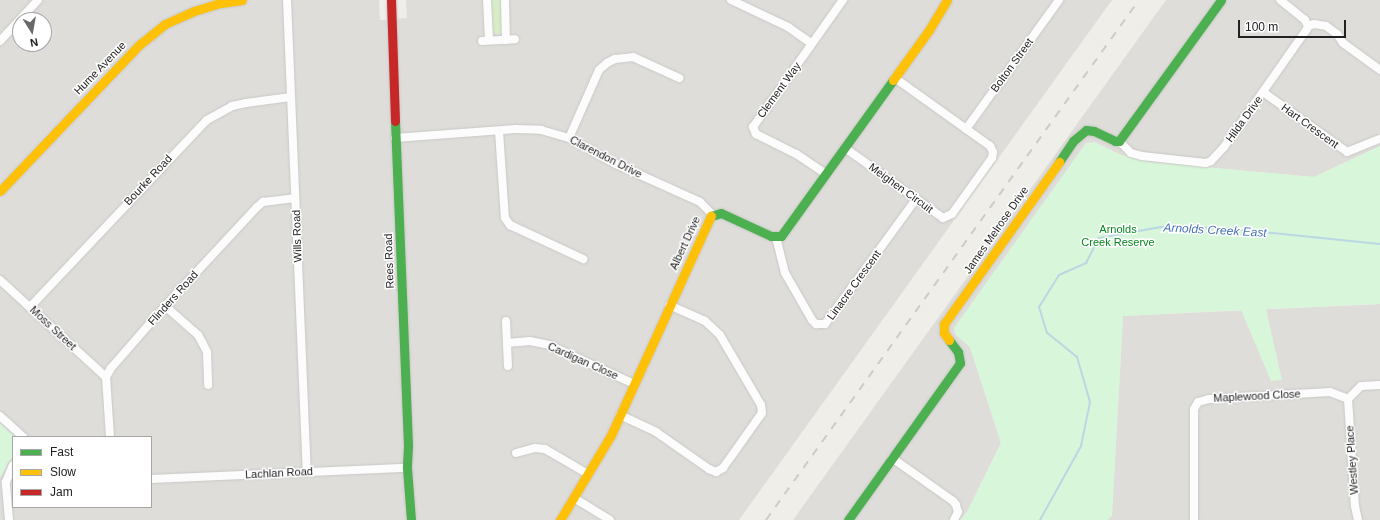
<!DOCTYPE html>
<html>
<head>
<meta charset="utf-8">
<style>
	body { margin:0 }
	#map { position:relative; width:1380px; height:520px; overflow:hidden; background:#efeee9; font-family:Arial,sans-serif }
	div>[style] { position:absolute }
	.residential>* { inset:0; background:#deddda }
	.grass>* { inset:0; background:#d7edc7 }
	.park>* { inset:0; background:#d7f6da }
	.stream>* { height:2px; margin:-1px; padding:0 1px; transform-origin:1px; border-radius:1px; background:#bbd7e3 }
	.roads { filter:drop-shadow(0 0 1px #c8c8c5) drop-shadow(0 0 1px #c8c8c5) }
	.street>* { height:8px; margin:-4px; padding:0 4px; transform-origin:4px; border-radius:4px; background:#fdfcfc }
	.fast>* { height:9px; margin:-4.5px; padding:0 4.5px; transform-origin:4.5px; border-radius:4.5px; background:#4caf50 }
	.slow>* { height:9px; margin:-4.5px; padding:0 4.5px; transform-origin:4.5px; border-radius:4.5px; background:#ffc107 }
	.jam>* { height:9px; margin:-4.5px; padding:0 4.5px; transform-origin:4.5px; border-radius:4.5px; background:#c62828 }
	.rail>* { height:2px; margin-top:-1px; transform-origin:0; background:repeating-linear-gradient(90deg,#cbcbca 0 8px,transparent 0 16px) }
	span { translate:-50% -50%; white-space:nowrap; text-align:center; line-height:1.15; -webkit-text-stroke:3px #fff; paint-order:stroke }
	.street-label { font-size:11px; color:#212121 }
	.park-label { font-size:11px; color:#06871f }
	.water-label { font-size:12px; color:#4772b6; font-style:italic }
	.legend { position:absolute; left:12px; top:436px; width:140px; height:72px; box-sizing:border-box; background:#fff; border:1px solid #a6a6a6; margin:0; padding:5px 7px; list-style:none; font-size:12px; color:#212121 }
	.legend li { display:flex; align-items:center; gap:8px; height:20px }
	.legend b { width:20px; border:1px solid #a6a6a6 }
	.north { position:absolute; left:12px; top:12px; width:40px; height:40px; box-sizing:border-box; background:#fff; border:1px solid #a6a6a6; border-radius:50%; rotate:169deg; font-size:11px; font-weight:700; line-height:16px; text-align:center; color:#212121 }
	.north::after { content:''; display:block; margin:auto; width:14px; height:18px; background:#696967; clip-path:polygon(50% 0,100% 100%,50% 72%,0 100%) }
	.scale { position:absolute; left:1238px; top:20px; width:108px; height:18px; box-sizing:border-box; border:2px solid #212121; border-top:0; padding-left:5px; font-size:12px; line-height:14px; white-space:nowrap; color:#212121; -webkit-text-stroke:3px #fff; paint-order:stroke }
</style>
</head>
<body>
<div id="map">
	<div class="residential">
		<i style="clip-path:polygon(evenodd,0 0,379px 0,380px 20px,407px 18px,406px 0,1112px 0,739px 520px,0 520px,0 0,20px 20px,44px 20px,44px 44px,20px 44px,20px 20px,0 0,13px 437px,151px 437px,151px 507px,13px 507px,13px 437px)"></i>
		<i style="clip-path:polygon(1166px 0,1380px 0,1380px 146px,1314px 177px,1149px 162px,1121px 155px,1094px 142px,955px 334px,970px 347px,1001px 443px,967px 512px,960px 520px,793px 520px)"></i>
		<i style="clip-path:polygon(1380px 304px,1380px 520px,1107px 520px,1112px 515px,1123px 316px)"></i>
	</div>
	<div class="grass">
		<i style="clip-path:polygon(491px 0,502px 0,503px 32px,499px 34px,493px 32px)"></i>
	</div>
	<div class="park">
		<i style="clip-path:polygon(1094px 142px,1121px 155px,1149px 162px,1314px 177px,1380px 146px,1380px 304px,1266px 309px,1282px 380px,1271px 381px,1241px 310px,1123px 316px,1112px 516px,1107px 520px,960px 520px,967px 512px,1001px 443px,970px 347px,955px 334px,954px 328px,1086px 143px)"></i>
		<i style="clip-path:polygon(0 423px,15px 437px,13px 437px,13px 455px,0 478px)"></i>
	</div>
	<div class="stream">
		<i style="left:1040px;top:520px;width:85px;rotate:-61deg"></i>
		<i style="left:1081px;top:446px;width:45px;rotate:-78.4deg"></i>
		<i style="left:1090px;top:402px;width:47px;rotate:-106.1deg"></i>
		<i style="left:1077px;top:357px;width:38px;rotate:-141deg"></i>
		<i style="left:1047px;top:333px;width:27px;rotate:-107deg"></i>
		<i style="left:1039px;top:307px;width:38px;rotate:-58deg"></i>
		<i style="left:1059px;top:275px;width:30px;rotate:-24deg"></i>
		<i style="left:1086px;top:263px;width:28px;rotate:-63deg"></i>
		<i style="left:1099px;top:238px;width:63px;rotate:-10.1deg"></i>
		<i style="left:1161px;top:227px;width:62px;rotate:0.9deg"></i>
		<i style="left:1223px;top:228px;width:158px;rotate:5.8deg"></i>
	</div>
	<div class="roads">
		<div class="street">
			<i style="left:287px;top:0;width:472px;rotate:87.6deg"></i>
			<i style="left:487px;top:0;width:40px;rotate:87.1deg"></i>
			<i style="left:505px;top:0;width:40px;rotate:88.6deg"></i>
			<i style="left:731px;top:0;width:63px;rotate:25.3deg"></i>
			<i style="left:788px;top:27px;width:29px;rotate:35deg"></i>
			<i style="left:1308px;top:26px;width:6px;rotate:-18deg"></i>
			<i style="left:1314px;top:24px;width:12px;rotate:9deg"></i>
			<i style="left:1326px;top:26px;width:14px;rotate:36deg"></i>
			<i style="left:1337px;top:34px;width:11px;rotate:56deg"></i>
			<i style="left:1343px;top:43px;width:46px;rotate:36.1deg"></i>
			<i style="left:0;top:41px;width:56px;rotate:-47.2deg"></i>
			<i style="left:482px;top:41px;width:33px;rotate:-3deg"></i>
			<i style="left:1263px;top:92px;width:103px;rotate:35.5deg"></i>
			<i style="left:1347px;top:152px;width:35px;rotate:-22deg"></i>
			<i style="left:966px;top:129px;width:159px;rotate:-54.2deg"></i>
			<i style="left:499px;top:131px;width:87px;rotate:86.1deg"></i>
			<i style="left:505px;top:218px;width:9px;rotate:54deg"></i>
			<i style="left:510px;top:225px;width:81px;rotate:25deg"></i>
			<i style="left:395px;top:138px;width:121px;rotate:-4.3deg"></i>
			<i style="left:516px;top:129px;width:25px;rotate:2deg"></i>
			<i style="left:541px;top:130px;width:29px;rotate:16deg"></i>
			<i style="left:569px;top:138px;width:54px;rotate:29deg"></i>
			<i style="left:616px;top:164px;width:92px;rotate:24.3deg"></i>
			<i style="left:700px;top:202px;width:17px;rotate:45deg"></i>
			<i style="left:569px;top:138px;width:74px;rotate:-66.2deg"></i>
			<i style="left:599px;top:70px;width:11px;rotate:-41deg"></i>
			<i style="left:607px;top:63px;width:9px;rotate:-27deg"></i>
			<i style="left:615px;top:59px;width:18px;rotate:-6deg"></i>
			<i style="left:633px;top:57px;width:51px;rotate:24.5deg"></i>
			<i style="left:1119px;top:141px;width:17px;rotate:45deg"></i>
			<i style="left:1131px;top:153px;width:11px;rotate:15deg"></i>
			<i style="left:1142px;top:156px;width:64px;rotate:6.2deg"></i>
			<i style="left:1206px;top:163px;width:5px;rotate:-22deg"></i>
			<i style="left:1211px;top:161px;width:19px;rotate:-47deg"></i>
			<i style="left:1224px;top:147px;width:144px;rotate:-54.9deg"></i>
			<i style="left:1307px;top:29px;width:3px;rotate:-72deg"></i>
			<i style="left:1308px;top:26px;width:7px;rotate:-117deg"></i>
			<i style="left:1305px;top:20px;width:32px;rotate:-141deg"></i>
			<i style="left:845px;top:148px;width:120px;rotate:35.5deg"></i>
			<i style="left:943px;top:218px;width:10px;rotate:-24deg"></i>
			<i style="left:952px;top:214px;width:69px;rotate:-54.5deg"></i>
			<i style="left:992px;top:158px;width:6px;rotate:-81deg"></i>
			<i style="left:993px;top:152px;width:7px;rotate:-117deg"></i>
			<i style="left:990px;top:146px;width:117px;rotate:-144.4deg"></i>
			<i style="left:826px;top:174px;width:36px;rotate:-146deg"></i>
			<i style="left:796px;top:154px;width:45px;rotate:-153.4deg"></i>
			<i style="left:756px;top:134px;width:8px;rotate:-113deg"></i>
			<i style="left:753px;top:127px;width:156px;rotate:-54.7deg"></i>
			<i style="left:776px;top:237px;width:37px;rotate:76deg"></i>
			<i style="left:785px;top:273px;width:54px;rotate:60.1deg"></i>
			<i style="left:812px;top:320px;width:6px;rotate:45deg"></i>
			<i style="left:816px;top:324px;width:9px"></i>
			<i style="left:825px;top:324px;width:155px;rotate:-53.9deg"></i>
			<i style="left:0;top:280px;width:144px;rotate:42.5deg"></i>
			<i style="left:165px;top:306px;width:44px;rotate:41.3deg"></i>
			<i style="left:198px;top:335px;width:10px;rotate:61deg"></i>
			<i style="left:203px;top:344px;width:9px;rotate:63deg"></i>
			<i style="left:207px;top:352px;width:33px;rotate:88deg"></i>
			<i style="left:30px;top:307px;width:257px;rotate:-46.6deg"></i>
			<i style="left:207px;top:120px;width:29px;rotate:-29deg"></i>
			<i style="left:232px;top:106px;width:14px;rotate:-12deg"></i>
			<i style="left:246px;top:103px;width:45px;rotate:-7.6deg"></i>
			<i style="left:506px;top:321px;width:45px;rotate:87.5deg"></i>
			<i style="left:507px;top:343px;width:23px;rotate:-5deg"></i>
			<i style="left:530px;top:341px;width:19px;rotate:12deg"></i>
			<i style="left:549px;top:345px;width:94px;rotate:24.6deg"></i>
			<i style="left:1348px;top:399px;width:107px;rotate:86.3deg"></i>
			<i style="left:1355px;top:506px;width:14px;rotate:78deg"></i>
			<i style="left:620px;top:415px;width:40px;rotate:25deg"></i>
			<i style="left:656px;top:432px;width:65px;rotate:34.9deg"></i>
			<i style="left:709px;top:469px;width:8px;rotate:23deg"></i>
			<i style="left:716px;top:472px;width:8px;rotate:-30deg"></i>
			<i style="left:723px;top:468px;width:67px;rotate:-54.7deg"></i>
			<i style="left:762px;top:413px;width:8px;rotate:-97deg"></i>
			<i style="left:761px;top:405px;width:81px;rotate:-120.4deg"></i>
			<i style="left:720px;top:335px;width:21px;rotate:-137deg"></i>
			<i style="left:705px;top:321px;width:39px;rotate:-156deg"></i>
			<i style="left:0;top:416px;width:31px;rotate:42deg"></i>
			<i style="left:110px;top:437px;width:60px;rotate:-93.8deg"></i>
			<i style="left:106px;top:377px;width:10px;rotate:-61deg"></i>
			<i style="left:111px;top:368px;width:82px;rotate:-48.9deg"></i>
			<i style="left:165px;top:306px;width:135px;rotate:-47.1deg"></i>
			<i style="left:257px;top:207px;width:8px;rotate:-40deg"></i>
			<i style="left:263px;top:202px;width:32px;rotate:-7deg"></i>
			<i style="left:516px;top:453px;width:20px;rotate:-15deg"></i>
			<i style="left:535px;top:448px;width:10px;rotate:6deg"></i>
			<i style="left:545px;top:449px;width:50px;rotate:30.2deg"></i>
			<i style="left:892px;top:458px;width:75px;rotate:35.2deg"></i>
			<i style="left:953px;top:501px;width:5px;rotate:53deg"></i>
			<i style="left:956px;top:505px;width:7px;rotate:74deg"></i>
			<i style="left:958px;top:512px;width:9px;rotate:117deg"></i>
			<i style="left:151px;top:479px;width:256px;rotate:-2.5deg"></i>
			<i style="left:574px;top:498px;width:42px;rotate:31.4deg"></i>
			<i style="left:9px;top:520px;width:38px;rotate:-95deg"></i>
			<i style="left:6px;top:482px;width:18px;rotate:-68deg"></i>
			<i style="left:1194px;top:520px;width:111px;rotate:-90deg"></i>
			<i style="left:1194px;top:409px;width:8px;rotate:-60deg"></i>
			<i style="left:1198px;top:402px;width:11px;rotate:-15deg"></i>
			<i style="left:1209px;top:399px;width:121px;rotate:-3.3deg"></i>
			<i style="left:1330px;top:392px;width:19px;rotate:21deg"></i>
			<i style="left:1348px;top:399px;width:18px;rotate:-45deg"></i>
			<i style="left:1361px;top:386px;width:19px;rotate:-3deg"></i>
		</div>
		<div class="fast">
			<i style="left:395px;top:121px;width:325px;rotate:87.7deg"></i>
			<i style="left:408px;top:446px;width:22px;rotate:93deg"></i>
			<i style="left:407px;top:468px;width:52px;rotate:85.6deg"></i>
			<i style="left:1059px;top:162px;width:25px;rotate:-56deg"></i>
			<i style="left:1073px;top:141px;width:17px;rotate:-40deg"></i>
			<i style="left:1086px;top:130px;width:8px;rotate:7deg"></i>
			<i style="left:1094px;top:131px;width:23px;rotate:25deg"></i>
			<i style="left:1115px;top:141px;width:4px"></i>
			<i style="left:1119px;top:141px;width:174px;rotate:-54.1deg"></i>
			<i style="left:711px;top:216px;width:10px;rotate:-17deg"></i>
			<i style="left:721px;top:213px;width:55px;rotate:24.7deg"></i>
			<i style="left:771px;top:236px;width:10px"></i>
			<i style="left:781px;top:236px;width:192px;rotate:-54.3deg"></i>
			<i style="left:848px;top:520px;width:193px;rotate:-54.5deg"></i>
			<i style="left:960px;top:363px;width:11px;rotate:-100deg"></i>
			<i style="left:958px;top:352px;width:15px;rotate:-127deg"></i>
		</div>
		<div class="slow">
			<i style="left:893px;top:80px;width:62px;rotate:-54.2deg"></i>
			<i style="left:929px;top:30px;width:35px;rotate:-59deg"></i>
			<i style="left:0;top:191px;width:202px;rotate:-46.4deg"></i>
			<i style="left:139px;top:45px;width:33px;rotate:-39deg"></i>
			<i style="left:165px;top:24px;width:32px;rotate:-24deg"></i>
			<i style="left:194px;top:11px;width:28px;rotate:-17deg"></i>
			<i style="left:221px;top:3px;width:21px;rotate:-8deg"></i>
			<i style="left:949px;top:340px;width:9px;rotate:-126deg"></i>
			<i style="left:944px;top:333px;width:9px;rotate:-90deg"></i>
			<i style="left:944px;top:324px;width:199px;rotate:-54.6deg"></i>
			<i style="left:560px;top:520px;width:99px;rotate:-59deg"></i>
			<i style="left:611px;top:435px;width:241px;rotate:-65.5deg"></i>
		</div>
		<div class="jam">
			<i style="left:391px;top:0;width:121px;rotate:88.1deg"></i>
		</div>
	</div>
	<div class="rail">
		<i style="left:766px;top:520px;width:640px;rotate:-54.35deg"></i>
	</div>
	<div class="street-label">
		<span style="left:1012px;top:65px;rotate:-54deg">Bolton Street</span>
		<span style="left:100px;top:68px;rotate:-46deg">Hume Avenue</span>
		<span style="left:779px;top:90px;rotate:-54deg">Clement Way</span>
		<span style="left:1244px;top:119px;rotate:-54deg">Hilda Drive</span>
		<span style="left:1310px;top:126px;rotate:36deg">Hart Crescent</span>
		<span style="left:606px;top:157px;rotate:27deg">Clarendon Drive</span>
		<span style="left:148px;top:180px;rotate:-47deg">Bourke Road</span>
		<span style="left:901px;top:188px;rotate:36deg">Meighen Circuit</span>
		<span style="left:996px;top:230px;rotate:-55deg">James Melrose Drive</span>
		<span style="left:297px;top:236px;rotate:-92deg">Wills Road</span>
		<span style="left:685px;top:243px;rotate:-65deg">Albert Drive</span>
		<span style="left:389px;top:261px;rotate:-92deg">Rees Road</span>
		<span style="left:854px;top:285px;rotate:-54deg">Linacre Crescent</span>
		<span style="left:173px;top:298px;rotate:-48deg">Flinders Road</span>
		<span style="left:53px;top:328px;rotate:43deg">Moss Street</span>
		<span style="left:583px;top:361px;rotate:24deg">Cardigan Close</span>
		<span style="left:1257px;top:396px;rotate:-3deg">Maplewood Close</span>
		<span style="left:1352px;top:460px;rotate:-94deg">Westley Place</span>
		<span style="left:279px;top:473px;rotate:-3deg">Lachlan Road</span>
	</div>
	<div class="park-label">
		<span style="left:1118px;top:236px">Arnolds<br>Creek Reserve</span>
	</div>
	<div class="water-label">
		<span style="left:1215px;top:231px;rotate:3deg">Arnolds Creek East</span>
	</div>
	<ul class="legend">
	<li><b style="height:5px;background:#4caf50"></b>Fast</li>
	<li><b style="height:5px;background:#ffc107"></b>Slow</li>
	<li><b style="height:5px;background:#c62828"></b>Jam</li>
	</ul>
	<div class="north">N</div>
	<div class="scale">100 m</div>
</div>
</body>
</html>
